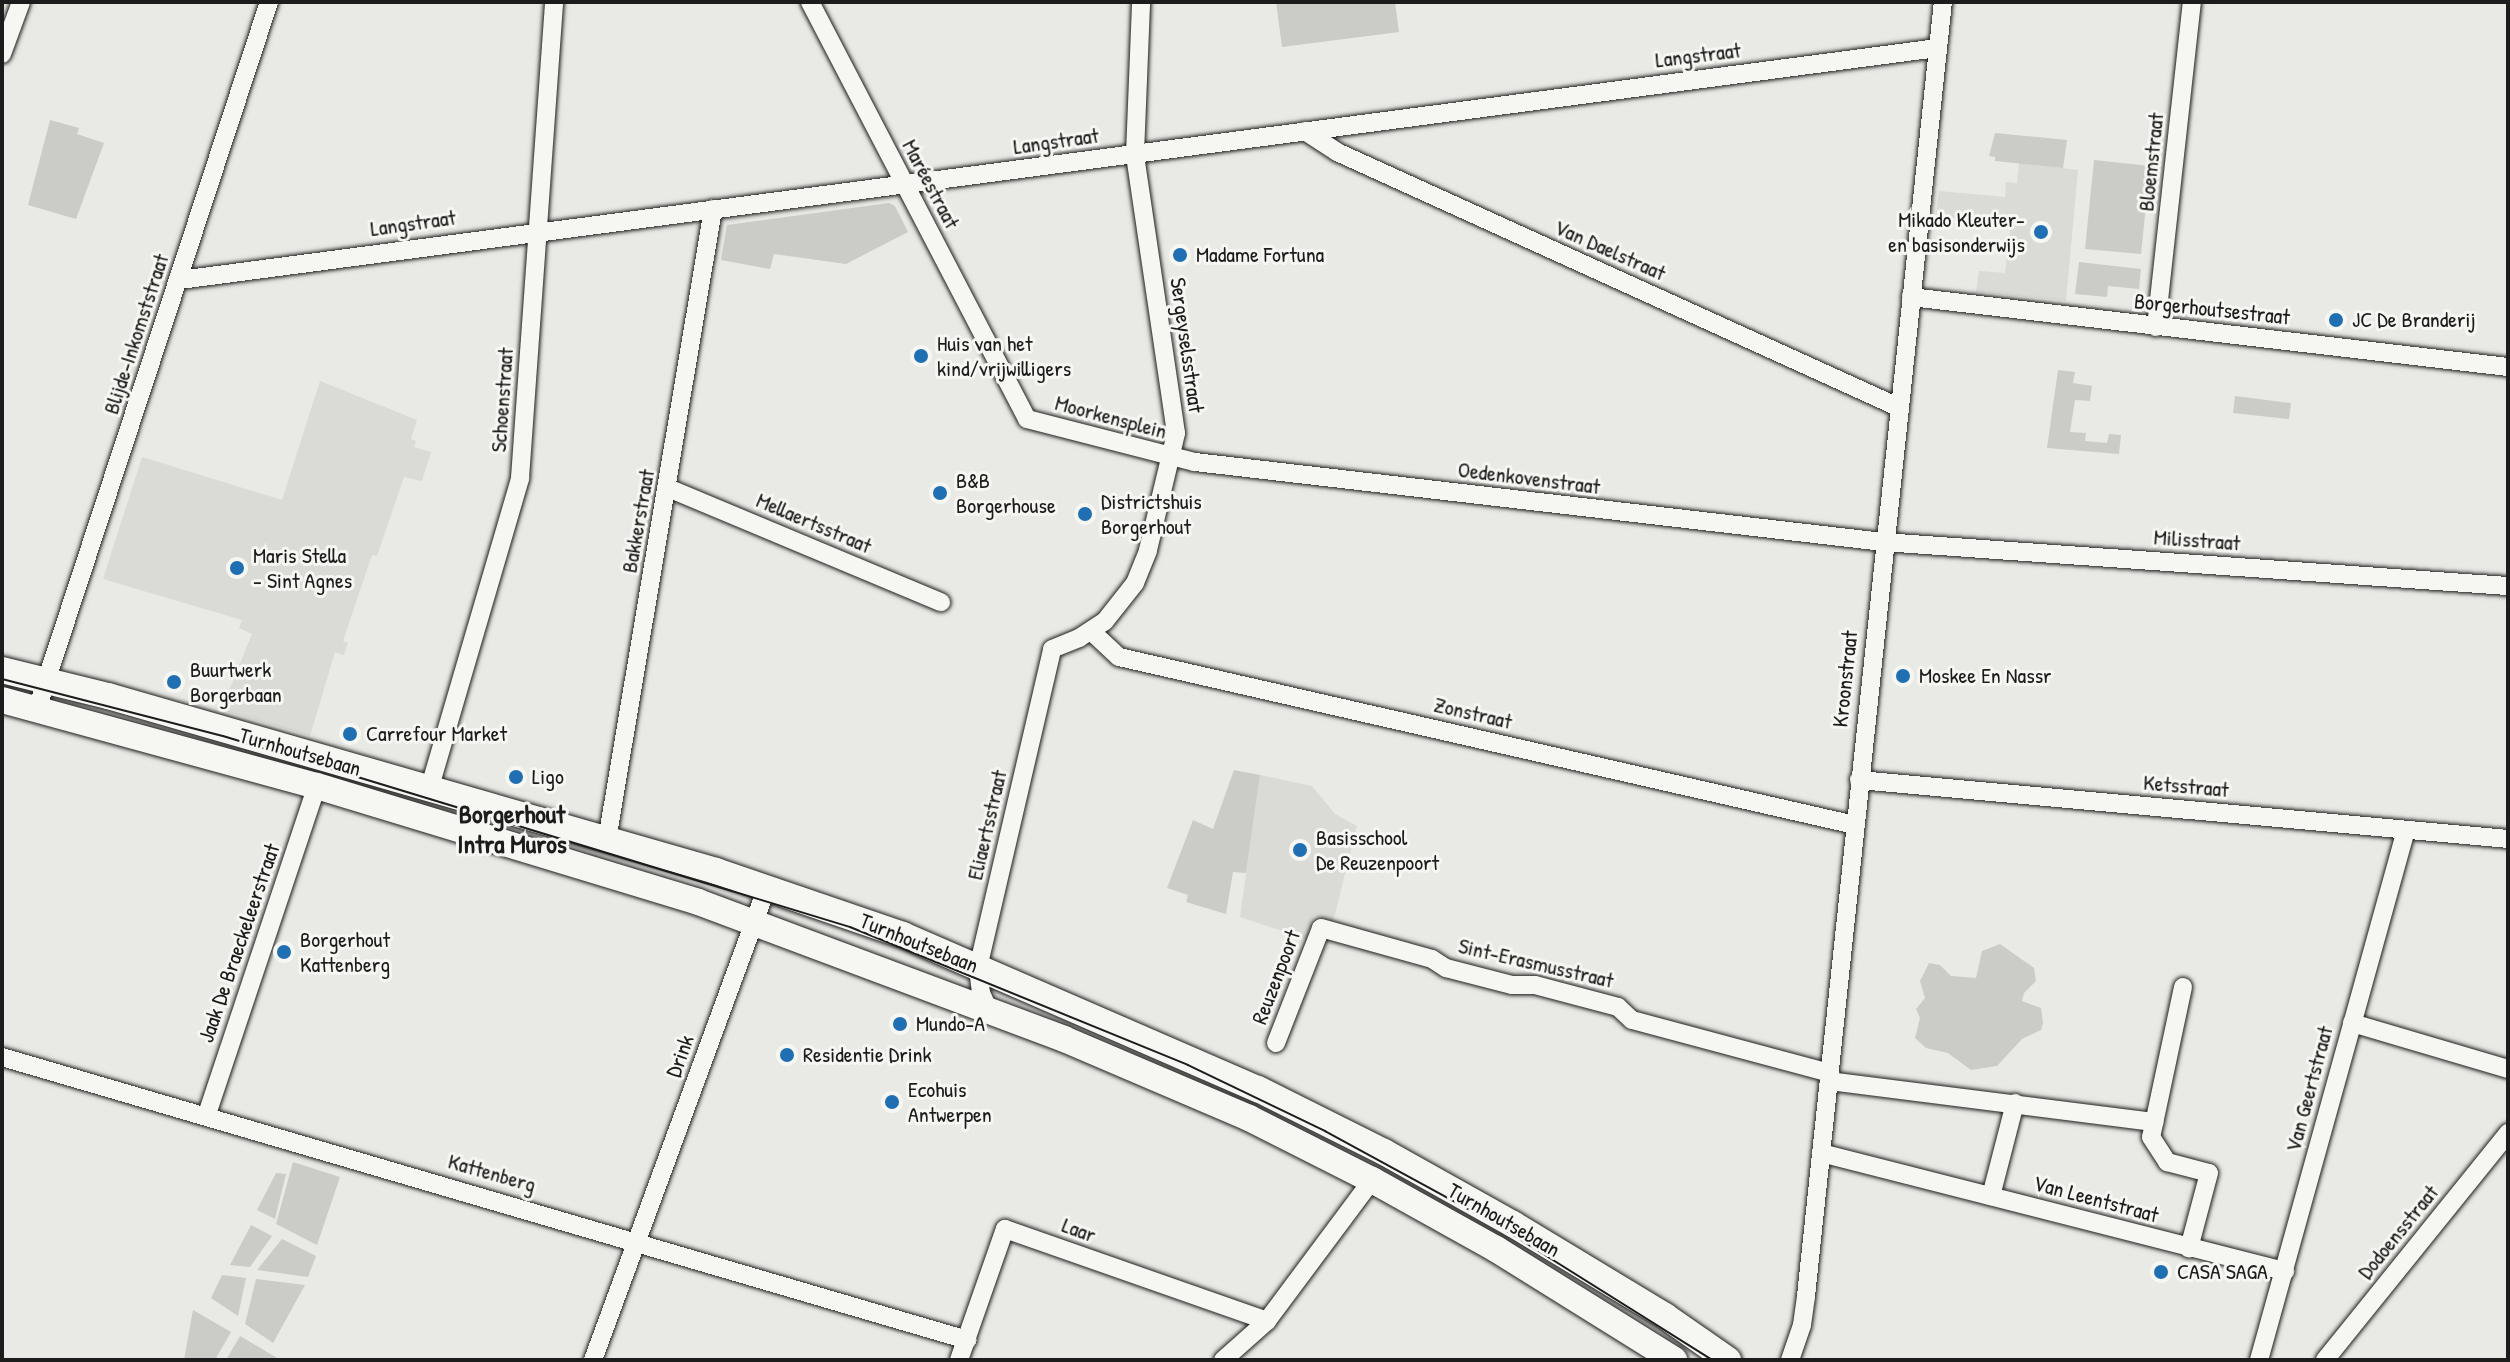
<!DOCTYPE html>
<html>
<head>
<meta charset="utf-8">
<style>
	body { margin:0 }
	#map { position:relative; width:2510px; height:1362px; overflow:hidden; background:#e9e9e5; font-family:"Patrick Hand",sans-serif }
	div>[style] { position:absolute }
	.built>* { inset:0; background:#dadad6 }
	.green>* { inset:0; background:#cbcbc7 }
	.roads { filter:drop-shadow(0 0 2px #1c1c1c) drop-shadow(0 0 2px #1c1c1c) }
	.minor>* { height:18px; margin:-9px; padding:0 9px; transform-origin:9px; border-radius:9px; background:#f6f6f2 }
	.secondary>* { height:26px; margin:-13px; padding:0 13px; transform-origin:13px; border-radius:13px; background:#f6f6f2 }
	.tram>* { height:2px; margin:-1px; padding:0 1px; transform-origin:1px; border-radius:1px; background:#1c1c1c }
	.dots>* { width:22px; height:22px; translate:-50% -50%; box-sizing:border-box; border:4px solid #f6f6f2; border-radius:50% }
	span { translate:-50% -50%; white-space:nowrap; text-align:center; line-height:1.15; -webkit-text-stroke:6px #f6f6f2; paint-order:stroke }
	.street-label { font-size:22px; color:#1c1c1c }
	.poi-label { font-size:22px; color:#1c1c1c }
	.right { translate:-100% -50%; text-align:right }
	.left { translate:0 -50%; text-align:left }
	.quarter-label { font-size:26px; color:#1c1c1c; font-weight:700 }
	.frame { position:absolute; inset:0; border:4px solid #1c1c1c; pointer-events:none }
</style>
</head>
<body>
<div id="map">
	<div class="built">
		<i style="clip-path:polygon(2019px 163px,2078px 170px,2066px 301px,1976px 292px,1979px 271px,2005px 273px,2011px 224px,1936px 216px,1939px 191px,2005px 197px,2006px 182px,2017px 183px)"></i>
		<i style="clip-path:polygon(320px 381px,417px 420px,411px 439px,416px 441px,414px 447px,431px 452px,422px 481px,404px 477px,377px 556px,372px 555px,343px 641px,348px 643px,344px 655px,335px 652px,310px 736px,221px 710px,252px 634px,239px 628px,242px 620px,103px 579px,142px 457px,282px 500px)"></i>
		<i style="clip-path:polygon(1260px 775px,1312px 786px,1335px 814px,1357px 826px,1333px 922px,1314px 916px,1306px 939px,1240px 917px)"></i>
	</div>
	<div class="green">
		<i style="clip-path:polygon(1276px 2px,1395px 2px,1399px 32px,1282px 47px)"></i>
		<i style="clip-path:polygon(50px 120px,79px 128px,77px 134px,104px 143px,76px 219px,28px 205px)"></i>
		<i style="clip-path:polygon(1995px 133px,2067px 140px,2063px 168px,1995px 161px,1995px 157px,1989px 156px)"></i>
		<i style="clip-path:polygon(2094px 160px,2150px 166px,2141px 254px,2085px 249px)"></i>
		<i style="clip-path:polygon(889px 203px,895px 206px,908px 232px,846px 264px,774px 254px,770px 269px,721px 260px,727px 225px)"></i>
		<i style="clip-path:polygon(2079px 262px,2141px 269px,2139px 289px,2108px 286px,2107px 297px,2075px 294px)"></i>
		<i style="clip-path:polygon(2058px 370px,2075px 372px,2073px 383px,2092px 386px,2090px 401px,2075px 400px,2070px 432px,2086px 433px,2085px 441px,2107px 443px,2109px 434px,2121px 435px,2119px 454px,2047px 448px)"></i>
		<i style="clip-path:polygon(2235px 396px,2291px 403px,2289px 419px,2233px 413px)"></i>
		<i style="clip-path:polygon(1234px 770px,1260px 775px,1246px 873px,1233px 872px,1226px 914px,1186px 902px,1188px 895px,1167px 888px,1193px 820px,1213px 829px)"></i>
		<i style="clip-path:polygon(2000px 944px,2034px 968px,2036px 981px,2024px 993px,2022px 1001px,2041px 1008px,2043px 1023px,2041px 1030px,2022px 1039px,1997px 1066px,1971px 1070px,1948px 1053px,1926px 1048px,1915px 1038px,1920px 1018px,1916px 1009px,1925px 998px,1920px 981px,1929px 963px,1940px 965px,1951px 976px,1976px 978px,1982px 951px)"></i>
		<i style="clip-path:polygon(293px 1162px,340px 1177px,317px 1245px,276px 1224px)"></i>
		<i style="clip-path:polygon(276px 1173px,286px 1174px,275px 1219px,257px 1210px)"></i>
		<i style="clip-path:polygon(251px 1225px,272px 1236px,250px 1267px,230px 1265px)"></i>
		<i style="clip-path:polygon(282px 1239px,316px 1256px,308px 1277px,257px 1270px)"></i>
		<i style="clip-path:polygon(222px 1275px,246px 1278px,238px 1316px,211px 1298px)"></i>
		<i style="clip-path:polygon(256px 1279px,305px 1285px,273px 1343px,245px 1324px)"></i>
		<i style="clip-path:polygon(193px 1310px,231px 1332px,215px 1360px,184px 1360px)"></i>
		<i style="clip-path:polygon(240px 1336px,279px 1359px,279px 1360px,226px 1360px)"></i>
	</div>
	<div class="roads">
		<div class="minor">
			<i style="left:810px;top:2px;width:470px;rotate:62.5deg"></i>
			<i style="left:1027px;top:419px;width:173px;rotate:14.4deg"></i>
			<i style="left:1195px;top:462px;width:693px;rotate:6.63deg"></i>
			<i style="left:1883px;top:542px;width:627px;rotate:4.03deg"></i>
			<i style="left:2px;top:54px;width:55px;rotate:-69.9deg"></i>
			<i style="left:1305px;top:131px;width:38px;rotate:33deg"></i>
			<i style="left:1337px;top:152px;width:616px;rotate:24.44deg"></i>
			<i style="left:180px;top:280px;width:1773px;rotate:-7.52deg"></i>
			<i style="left:1911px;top:297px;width:601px;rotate:6.69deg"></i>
			<i style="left:2156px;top:327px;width:327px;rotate:-83.7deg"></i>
			<i style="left:668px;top:488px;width:296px;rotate:22.7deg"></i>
			<i style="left:1091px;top:631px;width:38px;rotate:43deg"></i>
			<i style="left:1119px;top:657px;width:755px;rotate:12.86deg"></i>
			<i style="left:37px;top:709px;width:744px;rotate:-71.83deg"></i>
			<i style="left:1859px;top:780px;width:652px;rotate:5.19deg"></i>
			<i style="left:429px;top:790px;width:325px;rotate:-73.7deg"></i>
			<i style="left:520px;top:478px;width:477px;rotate:-85.9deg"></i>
			<i style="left:607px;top:840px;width:640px;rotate:-80.46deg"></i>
			<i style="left:2183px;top:987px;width:153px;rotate:102deg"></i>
			<i style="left:2151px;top:1137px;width:30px;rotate:57deg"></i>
			<i style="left:2167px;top:1162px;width:43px;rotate:14.7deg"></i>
			<i style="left:2209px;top:1173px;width:78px;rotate:104.9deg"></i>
			<i style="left:989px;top:1011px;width:20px;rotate:-114deg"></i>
			<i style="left:981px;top:993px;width:25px;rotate:-97deg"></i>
			<i style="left:978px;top:968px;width:327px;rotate:-76.9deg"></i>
			<i style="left:1052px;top:649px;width:29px;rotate:-22deg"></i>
			<i style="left:1079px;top:638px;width:31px;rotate:-33deg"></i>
			<i style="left:1105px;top:621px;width:48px;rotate:-51.7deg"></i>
			<i style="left:1135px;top:583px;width:35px;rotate:-68deg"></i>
			<i style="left:1148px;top:550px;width:120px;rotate:-76.5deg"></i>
			<i style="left:1176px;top:433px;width:282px;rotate:-98.4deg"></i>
			<i style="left:1135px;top:154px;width:152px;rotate:-87.7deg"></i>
			<i style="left:2352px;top:1023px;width:163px;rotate:16.4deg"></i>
			<i style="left:1276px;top:1043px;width:123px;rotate:-68.6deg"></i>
			<i style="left:1321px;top:928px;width:115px;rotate:15.6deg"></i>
			<i style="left:1432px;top:959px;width:17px;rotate:33deg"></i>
			<i style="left:1446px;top:968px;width:68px;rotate:14.4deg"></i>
			<i style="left:1512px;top:985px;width:23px"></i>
			<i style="left:1535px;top:985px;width:86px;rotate:14.8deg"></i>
			<i style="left:1618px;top:1007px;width:19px;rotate:43deg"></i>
			<i style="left:1632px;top:1020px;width:205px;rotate:15deg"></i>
			<i style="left:2px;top:1057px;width:1006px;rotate:16.34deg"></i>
			<i style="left:1829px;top:1081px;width:328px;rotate:7.2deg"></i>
			<i style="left:207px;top:1114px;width:346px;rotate:-71.5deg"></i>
			<i style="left:1821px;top:1153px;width:479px;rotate:14.3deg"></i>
			<i style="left:1991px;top:1196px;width:96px;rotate:-75.5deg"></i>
			<i style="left:1267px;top:1321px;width:176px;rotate:-53.3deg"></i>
			<i style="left:593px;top:1360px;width:504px;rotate:-69.8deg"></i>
			<i style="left:959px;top:1360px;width:139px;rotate:-70.7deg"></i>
			<i style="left:1005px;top:1229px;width:278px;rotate:19.3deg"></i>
			<i style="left:1267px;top:1321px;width:59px;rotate:138.4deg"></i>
			<i style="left:1790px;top:1360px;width:37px;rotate:-71deg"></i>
			<i style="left:1802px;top:1325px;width:29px;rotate:-82deg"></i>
			<i style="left:1806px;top:1296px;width:1301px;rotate:-83.96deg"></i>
			<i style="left:2259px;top:1360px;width:550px;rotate:-74.5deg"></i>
			<i style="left:2325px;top:1360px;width:292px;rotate:-51.1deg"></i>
		</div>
		<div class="secondary">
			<i style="left:2px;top:670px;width:109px;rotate:13.8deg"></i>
			<i style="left:108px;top:696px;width:633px;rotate:16.06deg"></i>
			<i style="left:716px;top:871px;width:198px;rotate:18.9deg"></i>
			<i style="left:903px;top:935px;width:387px;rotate:23.5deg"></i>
			<i style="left:1258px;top:1089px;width:141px;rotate:26.6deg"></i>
			<i style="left:1384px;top:1152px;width:148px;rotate:29.2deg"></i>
			<i style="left:1513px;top:1224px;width:178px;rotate:31.2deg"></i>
			<i style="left:1665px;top:1316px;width:77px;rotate:34.9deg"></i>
			<i style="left:2px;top:700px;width:327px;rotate:15.3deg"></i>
			<i style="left:317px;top:786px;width:398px;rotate:16.9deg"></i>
			<i style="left:698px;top:902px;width:391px;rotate:20.5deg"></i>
			<i style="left:1064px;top:1039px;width:201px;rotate:23.1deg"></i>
			<i style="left:1249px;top:1118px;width:138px;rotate:26.8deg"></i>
			<i style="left:1372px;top:1180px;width:142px;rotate:29.1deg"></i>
			<i style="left:1496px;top:1249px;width:210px;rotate:31.9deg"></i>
		</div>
	</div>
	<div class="tram">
		<i style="left:2px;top:679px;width:228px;rotate:14.5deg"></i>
		<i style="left:223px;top:736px;width:655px;rotate:16.94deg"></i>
		<i style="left:850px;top:927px;width:365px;rotate:22.2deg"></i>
		<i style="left:1188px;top:1065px;width:152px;rotate:25.7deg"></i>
		<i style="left:1325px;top:1131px;width:192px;rotate:28.6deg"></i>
		<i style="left:1494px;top:1223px;width:257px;rotate:32.1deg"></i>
	</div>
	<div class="dots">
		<i style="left:2041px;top:232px;background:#1f6fb2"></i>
		<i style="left:1180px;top:255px;background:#1f6fb2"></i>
		<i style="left:2336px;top:320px;background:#1f6fb2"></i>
		<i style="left:921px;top:356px;background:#1f6fb2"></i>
		<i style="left:940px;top:493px;background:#1f6fb2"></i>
		<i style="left:1085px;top:514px;background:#1f6fb2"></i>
		<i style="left:237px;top:568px;background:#1f6fb2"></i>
		<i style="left:1903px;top:676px;background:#1f6fb2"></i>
		<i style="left:174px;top:682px;background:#1f6fb2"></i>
		<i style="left:350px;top:734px;background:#1f6fb2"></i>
		<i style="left:516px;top:777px;background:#1f6fb2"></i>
		<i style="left:1300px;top:850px;background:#1f6fb2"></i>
		<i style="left:284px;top:952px;background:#1f6fb2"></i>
		<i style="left:900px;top:1024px;background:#1f6fb2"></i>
		<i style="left:787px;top:1055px;background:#1f6fb2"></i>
		<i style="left:892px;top:1102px;background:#1f6fb2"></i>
		<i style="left:2161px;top:1272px;background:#1f6fb2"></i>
	</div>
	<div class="street-label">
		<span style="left:1698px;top:55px;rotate:-7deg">Langstraat</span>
		<span style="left:1056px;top:141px;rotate:-8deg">Langstraat</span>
		<span style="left:2151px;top:162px;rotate:-84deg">Bloemstraat</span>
		<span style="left:931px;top:184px;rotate:62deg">Maréestraat</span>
		<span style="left:413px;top:223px;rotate:-8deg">Langstraat</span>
		<span style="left:1610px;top:250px;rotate:24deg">Van Daelstraat</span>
		<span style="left:2212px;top:309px;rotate:6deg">Borgerhoutsestraat</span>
		<span style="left:136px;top:334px;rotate:-72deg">Blijde-Inkomststraat</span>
		<span style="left:1187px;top:345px;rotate:82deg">Sergeyselsstraat</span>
		<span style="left:502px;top:400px;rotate:-86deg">Schoenstraat</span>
		<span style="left:1111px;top:417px;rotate:15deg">Moorkensplein</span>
		<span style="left:1529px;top:478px;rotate:7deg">Oedenkovenstraat</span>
		<span style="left:638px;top:521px;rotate:-80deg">Bakkerstraat</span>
		<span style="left:814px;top:523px;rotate:23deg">Mellaertsstraat</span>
		<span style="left:2197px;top:540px;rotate:4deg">Milisstraat</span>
		<span style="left:1845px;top:679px;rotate:-84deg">Kroonstraat</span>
		<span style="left:1473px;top:713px;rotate:13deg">Zonstraat</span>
		<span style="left:300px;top:752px;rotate:16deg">Turnhoutsebaan</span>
		<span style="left:2186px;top:786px;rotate:5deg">Ketsstraat</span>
		<span style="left:987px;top:825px;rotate:-77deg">Eliaertsstraat</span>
		<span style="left:239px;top:943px;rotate:-71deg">Jaak De Braeckeleerstraat</span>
		<span style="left:919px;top:943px;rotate:22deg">Turnhoutsebaan</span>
		<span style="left:1536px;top:963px;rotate:13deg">Sint-Erasmusstraat</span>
		<span style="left:1276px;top:977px;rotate:-69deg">Reuzenpoort</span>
		<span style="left:680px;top:1056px;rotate:-70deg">Drink</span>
		<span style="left:2309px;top:1089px;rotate:-75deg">Van Geertstraat</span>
		<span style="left:492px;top:1173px;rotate:16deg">Kattenberg</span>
		<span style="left:2096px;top:1199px;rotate:15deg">Van Leentstraat</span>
		<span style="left:1504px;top:1220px;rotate:30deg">Turnhoutsebaan</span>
		<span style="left:1079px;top:1230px;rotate:20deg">Laar</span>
		<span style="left:2398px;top:1232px;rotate:-51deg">Dodoensstraat</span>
	</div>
	<div class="poi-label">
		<span class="right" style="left:2025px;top:232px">Mikado Kleuter-<br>en basisonderwijs</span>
		<span class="left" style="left:1196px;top:255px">Madame Fortuna</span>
		<span class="left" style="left:2352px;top:320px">JC De Branderij</span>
		<span class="left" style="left:937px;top:356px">Huis van het<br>kind/vrijwilligers</span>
		<span class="left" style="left:956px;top:493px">B&amp;B<br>Borgerhouse</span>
		<span class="left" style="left:1101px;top:514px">Districtshuis<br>Borgerhout</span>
		<span class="left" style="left:253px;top:568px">Maris Stella<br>- Sint Agnes</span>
		<span class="left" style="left:190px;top:682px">Buurtwerk<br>Borgerbaan</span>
		<span class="left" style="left:1919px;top:676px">Moskee En Nassr</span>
		<span class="left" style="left:366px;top:734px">Carrefour Market</span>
		<span class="left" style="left:532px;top:777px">Ligo</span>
		<span class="left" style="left:1316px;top:850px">Basisschool<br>De Reuzenpoort</span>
		<span class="left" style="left:300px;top:952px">Borgerhout<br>Kattenberg</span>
		<span class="left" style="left:916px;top:1024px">Mundo-A</span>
		<span class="left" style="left:803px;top:1055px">Residentie Drink</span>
		<span class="left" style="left:908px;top:1102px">Ecohuis<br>Antwerpen</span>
		<span class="left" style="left:2177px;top:1272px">CASA SAGA</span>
	</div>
	<div class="quarter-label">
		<span style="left:512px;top:829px">Borgerhout<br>Intra Muros</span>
	</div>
	<div class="frame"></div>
</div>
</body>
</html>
